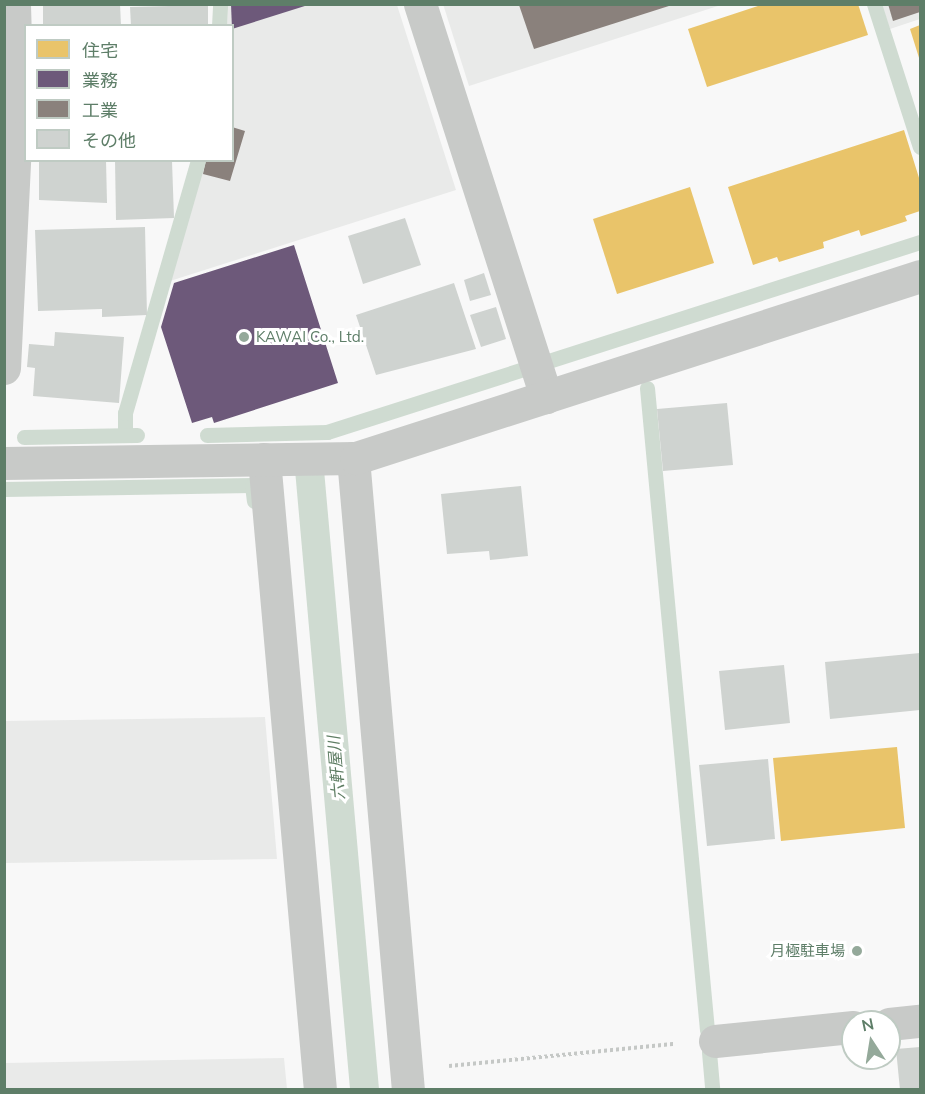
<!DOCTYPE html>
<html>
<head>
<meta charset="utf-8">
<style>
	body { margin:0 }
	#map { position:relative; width:925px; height:1094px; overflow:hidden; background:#f8f8f8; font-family:Mulish,"Noto Sans JP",sans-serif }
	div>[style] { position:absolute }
	.built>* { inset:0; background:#e9eae9 }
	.water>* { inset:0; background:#cfdbd1 }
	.homes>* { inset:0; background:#e9c46a }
	.offices>* { inset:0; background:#6d597a }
	.industry>* { inset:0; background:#8a817c }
	.stream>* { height:15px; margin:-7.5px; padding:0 7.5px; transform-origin:7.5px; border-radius:7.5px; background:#cfdbd1 }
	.building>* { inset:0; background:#cfd3d0 }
	.path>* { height:4px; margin-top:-2px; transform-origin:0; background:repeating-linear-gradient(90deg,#c5c8c6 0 3px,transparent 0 6px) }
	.street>* { height:33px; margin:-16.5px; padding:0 16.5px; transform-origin:16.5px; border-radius:16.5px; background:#c8cac8 }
	.dots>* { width:16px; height:16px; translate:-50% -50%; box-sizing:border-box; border:3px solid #fff; border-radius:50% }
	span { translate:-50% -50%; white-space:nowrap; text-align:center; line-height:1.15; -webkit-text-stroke:6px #fff; paint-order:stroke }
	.poi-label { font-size:15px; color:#5e7e68 }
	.left { translate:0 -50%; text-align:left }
	.right { translate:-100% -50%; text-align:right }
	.water-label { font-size:16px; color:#5e7d63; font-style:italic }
	.frame { position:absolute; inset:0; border:6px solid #5e7e68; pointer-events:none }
	.legend { position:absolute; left:24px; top:24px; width:210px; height:138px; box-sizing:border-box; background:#fff; border:2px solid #bfcbc3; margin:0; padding:8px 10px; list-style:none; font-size:18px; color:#5e7e68 }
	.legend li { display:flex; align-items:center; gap:12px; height:30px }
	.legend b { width:30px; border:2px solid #bfcbc3 }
	.north { position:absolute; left:841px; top:1010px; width:60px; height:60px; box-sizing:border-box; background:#fff; border:2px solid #bfcbc3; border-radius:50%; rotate:348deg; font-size:16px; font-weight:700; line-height:24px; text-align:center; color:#5e7e68 }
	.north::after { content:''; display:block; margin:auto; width:21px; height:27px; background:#94a99a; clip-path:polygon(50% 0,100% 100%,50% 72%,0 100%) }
</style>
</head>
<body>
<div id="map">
	<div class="built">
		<i style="clip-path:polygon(443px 4px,721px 5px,469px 86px)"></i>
		<i style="clip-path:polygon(228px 5px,397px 5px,456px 190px,170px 281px,205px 161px,232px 160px,232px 26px,227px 25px)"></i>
		<i style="clip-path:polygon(882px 5px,920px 5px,920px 19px,890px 29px)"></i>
		<i style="clip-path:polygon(265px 717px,277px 859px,5px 863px,5px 721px)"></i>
		<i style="clip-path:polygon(284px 1058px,287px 1089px,5px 1089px,5px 1063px)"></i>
	</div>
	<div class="water">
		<i style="clip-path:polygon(293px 447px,322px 447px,379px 1089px,350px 1089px)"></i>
	</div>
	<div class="homes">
		<i style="clip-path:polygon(764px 4px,858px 4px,868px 35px,707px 87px,688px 29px)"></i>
		<i style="clip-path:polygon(920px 25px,920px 61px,910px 29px)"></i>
		<i style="clip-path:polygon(904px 130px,920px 181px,920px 211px,905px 216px,907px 221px,861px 236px,859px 230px,823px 242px,824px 248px,779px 262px,777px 257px,753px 265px,728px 187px)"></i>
		<i style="clip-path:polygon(690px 187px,714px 263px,617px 294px,593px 219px)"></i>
		<i style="clip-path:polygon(897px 747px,905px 828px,781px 841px,773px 758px)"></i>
	</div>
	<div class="offices">
		<i style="clip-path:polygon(231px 4px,308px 4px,308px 5px,232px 29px)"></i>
		<i style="clip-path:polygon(294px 245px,338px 383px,214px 423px,212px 417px,192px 423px,161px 327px,174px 283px)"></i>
	</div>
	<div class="industry">
		<i style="clip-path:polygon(888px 4px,920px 4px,920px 12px,893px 21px)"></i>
		<i style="clip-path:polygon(519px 5px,672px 5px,534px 49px)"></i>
		<i style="clip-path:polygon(232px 127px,245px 131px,230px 181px,203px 174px,206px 160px,232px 160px)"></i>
	</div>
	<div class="stream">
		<i style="left:874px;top:4px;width:150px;rotate:72.2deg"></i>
		<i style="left:219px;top:26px;width:22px;rotate:-87deg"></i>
		<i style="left:647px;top:388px;width:645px;rotate:84.66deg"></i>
		<i style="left:125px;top:435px;width:22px;rotate:-90deg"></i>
		<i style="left:125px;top:413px;width:263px;rotate:-73.9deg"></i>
		<i style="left:207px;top:435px;width:120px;rotate:-1.4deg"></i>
		<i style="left:327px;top:432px;width:623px;rotate:-17.77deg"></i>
		<i style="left:24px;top:437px;width:113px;rotate:-1deg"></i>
		<i style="left:4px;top:489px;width:248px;rotate:-0.9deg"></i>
		<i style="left:252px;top:485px;width:16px;rotate:83deg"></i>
		<i style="left:709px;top:1052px;width:38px;rotate:85deg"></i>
	</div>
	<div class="building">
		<i style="clip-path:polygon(96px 4px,120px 4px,121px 26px,43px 26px,43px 6px)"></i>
		<i style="clip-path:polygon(208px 5px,208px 26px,131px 26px,130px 7px)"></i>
		<i style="clip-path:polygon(39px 160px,106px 160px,107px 203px,39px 200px)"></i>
		<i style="clip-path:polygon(115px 160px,172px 161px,174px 218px,116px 220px)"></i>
		<i style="clip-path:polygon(405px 218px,421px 265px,363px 284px,348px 236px)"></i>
		<i style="clip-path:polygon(145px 227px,147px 315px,102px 317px,102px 309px,38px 311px,35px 230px)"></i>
		<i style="clip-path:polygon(484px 273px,491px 295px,470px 301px,464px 280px)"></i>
		<i style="clip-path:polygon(454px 283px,476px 349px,376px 375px,356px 315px)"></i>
		<i style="clip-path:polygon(496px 307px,506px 339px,481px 347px,470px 315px)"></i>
		<i style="clip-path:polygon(55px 332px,124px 337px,119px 403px,33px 396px,35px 368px,27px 367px,29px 344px,54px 346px)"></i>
		<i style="clip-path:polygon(727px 403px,733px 465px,663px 471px,657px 409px)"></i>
		<i style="clip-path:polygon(521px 486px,528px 556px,490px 560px,489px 551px,447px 554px,441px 494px)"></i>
		<i style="clip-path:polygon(920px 653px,920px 710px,830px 719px,825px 662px)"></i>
		<i style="clip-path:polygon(784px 665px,790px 723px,725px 730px,719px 671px)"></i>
		<i style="clip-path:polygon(768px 759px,775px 839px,707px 846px,699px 765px)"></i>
		<i style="clip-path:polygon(920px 1047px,920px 1090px,900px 1090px,896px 1049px)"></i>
	</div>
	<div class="path">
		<i style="left:449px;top:1066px;width:227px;rotate:-5.6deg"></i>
	</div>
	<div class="street">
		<i style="left:420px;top:4px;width:413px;rotate:72.2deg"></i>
		<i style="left:4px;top:368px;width:262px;rotate:-87.2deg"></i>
		<i style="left:17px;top:106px;width:102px;rotate:-91.7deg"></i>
		<i style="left:353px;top:458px;width:634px;rotate:85.03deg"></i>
		<i style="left:264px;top:459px;width:633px;rotate:84.93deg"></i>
		<i style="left:4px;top:463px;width:352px;rotate:-0.8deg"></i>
		<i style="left:356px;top:458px;width:593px;rotate:-17.88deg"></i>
		<i style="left:889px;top:1024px;width:31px;rotate:-6deg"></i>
		<i style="left:715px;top:1041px;width:139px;rotate:-5.8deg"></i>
	</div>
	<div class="dots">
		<i style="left:244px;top:337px;background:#94a99a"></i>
		<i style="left:857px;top:951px;background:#94a99a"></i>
	</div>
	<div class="poi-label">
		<span class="left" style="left:256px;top:337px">KAWAI Co., Ltd.</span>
		<span class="right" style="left:845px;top:951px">月極駐車場</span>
	</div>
	<div class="water-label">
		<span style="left:336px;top:768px;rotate:-95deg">六軒屋川</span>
	</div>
	<div class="frame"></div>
	<ul class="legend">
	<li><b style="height:16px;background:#e9c46a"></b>住宅</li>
	<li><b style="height:16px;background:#6d597a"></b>業務</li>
	<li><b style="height:16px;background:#8a817c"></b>工業</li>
	<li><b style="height:16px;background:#cfd3d0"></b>その他</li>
	</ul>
	<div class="north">N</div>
</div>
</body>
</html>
